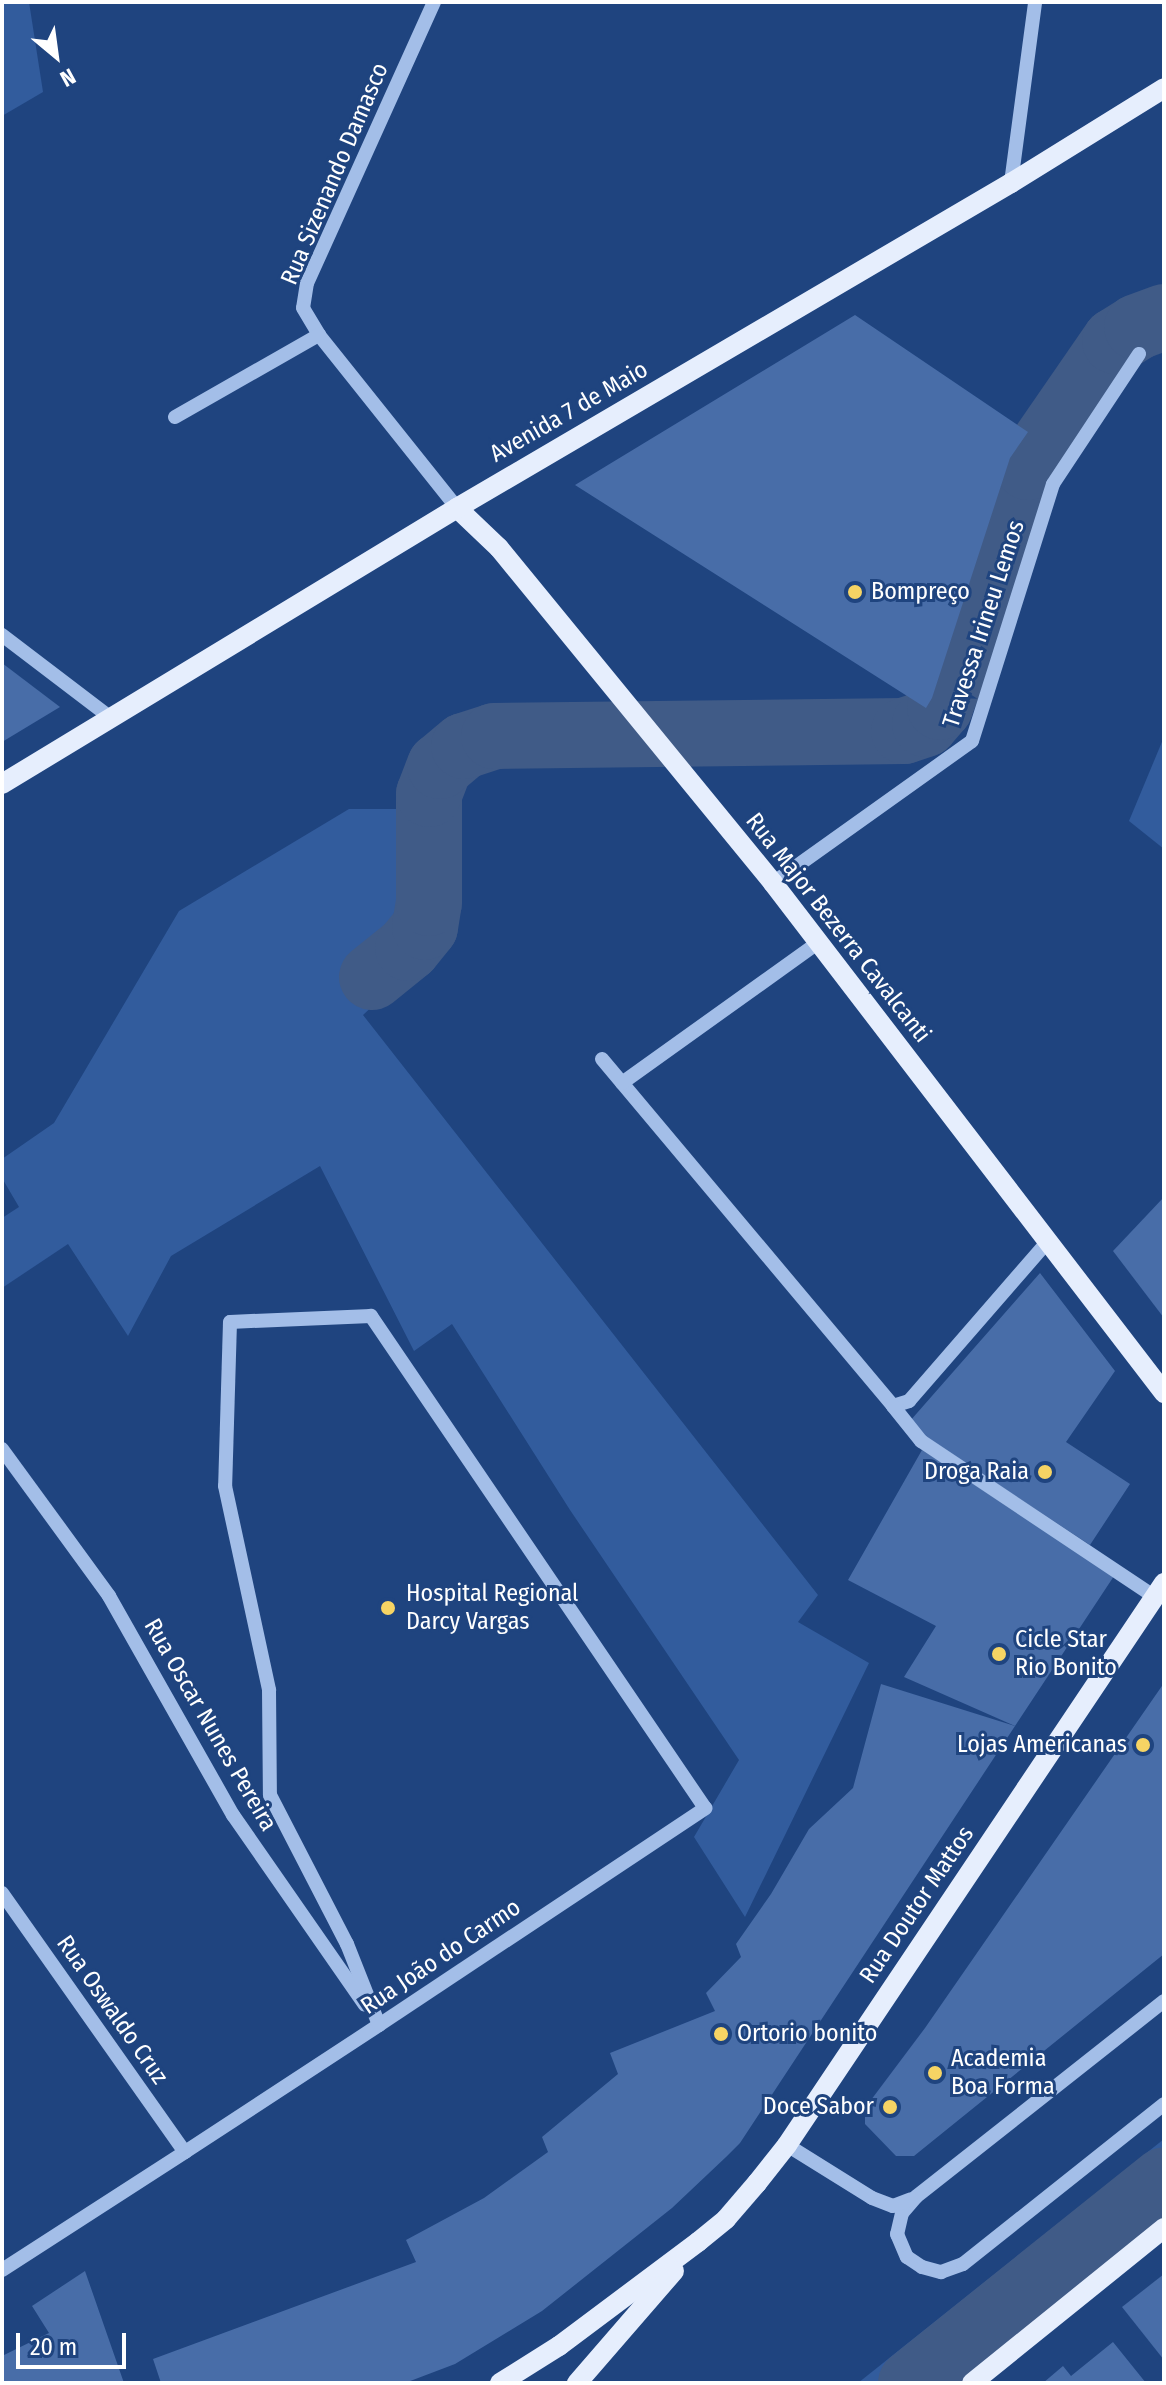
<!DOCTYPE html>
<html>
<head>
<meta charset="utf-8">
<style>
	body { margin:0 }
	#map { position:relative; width:1166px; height:2385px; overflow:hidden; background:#1f447f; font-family:"Fira Sans Condensed",sans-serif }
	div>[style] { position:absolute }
	.green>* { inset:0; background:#325c9d }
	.river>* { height:66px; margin:-33px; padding:0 33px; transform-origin:33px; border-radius:33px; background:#405b87 }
	.building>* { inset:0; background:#486da8 }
	.minor>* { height:14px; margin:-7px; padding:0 7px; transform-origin:7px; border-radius:7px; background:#a3bee8 }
	.major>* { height:20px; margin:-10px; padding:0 10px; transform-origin:10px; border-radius:10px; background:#e6eefd }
	.dots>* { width:22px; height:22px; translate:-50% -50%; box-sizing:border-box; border:4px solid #1f447f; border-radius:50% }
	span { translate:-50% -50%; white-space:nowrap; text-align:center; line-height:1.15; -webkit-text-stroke:6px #1f447f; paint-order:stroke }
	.street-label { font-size:24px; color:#fff }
	.poi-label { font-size:24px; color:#fff }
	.left { translate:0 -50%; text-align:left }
	.right { translate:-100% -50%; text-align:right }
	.frame { position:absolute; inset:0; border:4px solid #fff; pointer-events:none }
	.north { position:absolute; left:16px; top:16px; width:80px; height:80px; -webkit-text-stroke:6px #1f447f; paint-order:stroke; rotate:151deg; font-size:22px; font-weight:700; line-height:32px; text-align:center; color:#fff }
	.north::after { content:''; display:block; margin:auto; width:28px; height:36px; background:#fff; clip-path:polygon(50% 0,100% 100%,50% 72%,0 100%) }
	.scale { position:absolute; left:16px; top:2333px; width:110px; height:36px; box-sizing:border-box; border:4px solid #fff; border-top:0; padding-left:10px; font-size:24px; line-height:28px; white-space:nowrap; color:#fff; -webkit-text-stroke:6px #1f447f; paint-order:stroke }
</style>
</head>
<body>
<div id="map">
	<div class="green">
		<i style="clip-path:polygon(2px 2px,29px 2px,43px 92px,2px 116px)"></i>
		<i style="clip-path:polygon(1164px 737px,1164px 849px,1129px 821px)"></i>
		<i style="clip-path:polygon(349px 809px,445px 809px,447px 899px,443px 932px,423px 959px,363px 1015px,818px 1595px,798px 1622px,869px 1663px,745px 1917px,694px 1837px,739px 1760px,570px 1510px,452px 1324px,414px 1351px,320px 1166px,171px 1256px,128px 1336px,68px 1244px,2px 1288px,2px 1218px,19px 1207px,2px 1178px,2px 1159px,54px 1123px,179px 911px)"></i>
		<i style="clip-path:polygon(1164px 2139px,1164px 2180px,911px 2383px,858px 2383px)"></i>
	</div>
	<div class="river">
		<i style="left:372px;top:977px;width:46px;rotate:-38.9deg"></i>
		<i style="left:408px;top:948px;width:27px;rotate:-51deg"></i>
		<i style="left:425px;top:927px;width:24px;rotate:-81deg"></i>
		<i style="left:429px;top:903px;width:109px;rotate:-90deg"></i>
		<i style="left:429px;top:794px;width:30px;rotate:-69deg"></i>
		<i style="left:440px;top:766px;width:31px;rotate:-40deg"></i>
		<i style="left:464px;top:746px;width:32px;rotate:-18deg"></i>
		<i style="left:494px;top:736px;width:410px;rotate:-0.7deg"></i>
		<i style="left:904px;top:731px;width:22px;rotate:-18deg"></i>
		<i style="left:925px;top:724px;width:23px;rotate:-49deg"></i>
		<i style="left:940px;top:707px;width:256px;rotate:-69.9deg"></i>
		<i style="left:1028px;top:467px;width:153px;rotate:-55.4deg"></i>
		<i style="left:1115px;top:341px;width:26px;rotate:-32deg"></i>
		<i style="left:1137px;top:327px;width:29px;rotate:-20deg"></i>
		<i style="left:911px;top:2383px;width:324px;rotate:-38.7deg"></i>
	</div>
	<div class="building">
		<i style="clip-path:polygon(855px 315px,1028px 432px,1010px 458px,932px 698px,926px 708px,575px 485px)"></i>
		<i style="clip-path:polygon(2px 663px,60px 707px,2px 742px)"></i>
		<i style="clip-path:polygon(1164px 1197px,1164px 1318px,1113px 1251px)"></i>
		<i style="clip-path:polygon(1040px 1273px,1115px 1371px,1066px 1442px,1130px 1484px,1090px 1545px,920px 1433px,910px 1421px)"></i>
		<i style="clip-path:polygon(922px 1450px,1114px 1576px,1015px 1726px,904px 1677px,936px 1626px,848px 1580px)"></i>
		<i style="clip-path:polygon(1164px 1683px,1164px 1954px,914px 2156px,896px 2156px,865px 2124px,865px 2108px,925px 2028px)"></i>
		<i style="clip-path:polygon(881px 1684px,1015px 1726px,740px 2143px,726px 2157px,672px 2208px,542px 2311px,455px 2364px,405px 2383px,161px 2383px,153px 2359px,416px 2262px,406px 2240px,484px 2198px,548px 2152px,542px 2137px,618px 2074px,610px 2053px,715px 2011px,706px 1993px,741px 1957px,736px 1944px,771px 1894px,809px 1829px,853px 1788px)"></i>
		<i style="clip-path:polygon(85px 2271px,124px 2383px,2px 2383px,2px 2356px,49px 2333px,32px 2306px)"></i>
		<i style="clip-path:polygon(1164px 2274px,1164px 2360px,1122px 2307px)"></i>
		<i style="clip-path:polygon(1113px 2342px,1146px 2383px,1043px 2383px,1063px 2366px,1071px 2376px)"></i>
	</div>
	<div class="minor">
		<i style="left:434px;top:2px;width:308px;rotate:114.3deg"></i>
		<i style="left:307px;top:283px;width:25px;rotate:99deg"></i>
		<i style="left:303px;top:308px;width:31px;rotate:59deg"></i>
		<i style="left:319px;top:335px;width:221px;rotate:51.4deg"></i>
		<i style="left:1011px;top:183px;width:183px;rotate:-82.4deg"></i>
		<i style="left:175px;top:417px;width:166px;rotate:-29.7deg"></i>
		<i style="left:2px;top:635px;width:137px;rotate:37.3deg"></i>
		<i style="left:773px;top:883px;width:244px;rotate:-35.5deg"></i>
		<i style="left:972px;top:741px;width:269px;rotate:-72.5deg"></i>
		<i style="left:1053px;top:484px;width:156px;rotate:-56.5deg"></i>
		<i style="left:602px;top:1059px;width:453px;rotate:50deg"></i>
		<i style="left:893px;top:1406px;width:17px;rotate:-17deg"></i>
		<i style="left:909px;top:1401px;width:211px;rotate:-49deg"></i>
		<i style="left:622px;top:1083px;width:242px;rotate:-35.6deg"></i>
		<i style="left:893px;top:1406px;width:45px;rotate:51.3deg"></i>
		<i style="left:921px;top:1441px;width:281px;rotate:33.7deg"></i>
		<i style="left:2px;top:1449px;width:182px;rotate:53.9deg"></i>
		<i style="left:109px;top:1596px;width:252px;rotate:60.5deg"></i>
		<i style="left:233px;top:1815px;width:231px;rotate:55.2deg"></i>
		<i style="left:2px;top:1893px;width:317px;rotate:54.8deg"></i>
		<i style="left:1164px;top:2001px;width:316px;rotate:141.7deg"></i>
		<i style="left:916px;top:2197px;width:21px;rotate:131deg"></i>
		<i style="left:902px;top:2213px;width:22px;rotate:103deg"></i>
		<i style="left:897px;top:2234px;width:25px;rotate:67deg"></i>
		<i style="left:907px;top:2257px;width:18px;rotate:34deg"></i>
		<i style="left:922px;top:2267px;width:20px;rotate:15deg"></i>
		<i style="left:941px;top:2272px;width:23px;rotate:-20deg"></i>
		<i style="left:963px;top:2264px;width:257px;rotate:-38.5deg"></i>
		<i style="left:787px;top:2145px;width:100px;rotate:31.9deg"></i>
		<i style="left:872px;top:2198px;width:22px;rotate:21deg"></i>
		<i style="left:893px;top:2206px;width:19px;rotate:-21deg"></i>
		<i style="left:2px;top:2270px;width:218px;rotate:-32.8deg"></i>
		<i style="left:185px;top:2152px;width:232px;rotate:-33.2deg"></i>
		<i style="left:379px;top:2025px;width:392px;rotate:-33.6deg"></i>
		<i style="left:705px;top:1808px;width:595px;rotate:-124.17deg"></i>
		<i style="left:371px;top:1316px;width:141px;rotate:177.6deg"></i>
		<i style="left:230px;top:1322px;width:164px;rotate:91.7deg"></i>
		<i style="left:225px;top:1486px;width:209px;rotate:77.8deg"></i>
		<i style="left:269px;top:1690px;width:105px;rotate:89.5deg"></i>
		<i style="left:270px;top:1795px;width:168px;rotate:62.7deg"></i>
		<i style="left:347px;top:1944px;width:87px;rotate:68.4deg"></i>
	</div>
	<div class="major">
		<i style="left:457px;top:508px;width:58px;rotate:43.6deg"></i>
		<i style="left:499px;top:548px;width:433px;rotate:50.7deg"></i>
		<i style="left:773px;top:883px;width:643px;rotate:52.52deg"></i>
		<i style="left:2px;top:784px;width:532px;rotate:-31.24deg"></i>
		<i style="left:457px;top:508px;width:642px;rotate:-30.4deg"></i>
		<i style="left:1011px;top:183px;width:180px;rotate:-31.8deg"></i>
		<i style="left:500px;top:2383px;width:70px;rotate:-32.1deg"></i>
		<i style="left:559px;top:2346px;width:174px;rotate:-36.8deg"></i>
		<i style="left:698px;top:2242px;width:36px;rotate:-39deg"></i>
		<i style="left:726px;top:2219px;width:48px;rotate:-49.3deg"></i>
		<i style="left:757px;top:2183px;width:48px;rotate:-51.7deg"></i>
		<i style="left:787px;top:2145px;width:677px;rotate:-56.15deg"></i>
		<i style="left:577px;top:2383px;width:148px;rotate:-49.1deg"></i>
		<i style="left:972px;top:2383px;width:247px;rotate:-38.9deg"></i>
	</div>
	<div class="dots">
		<i style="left:855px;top:592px;background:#f6d464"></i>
		<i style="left:1045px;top:1472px;background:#f6d464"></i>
		<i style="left:388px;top:1608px;background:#f6d464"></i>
		<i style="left:999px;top:1654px;background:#f6d464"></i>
		<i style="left:1143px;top:1745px;background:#f6d464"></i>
		<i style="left:721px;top:2034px;background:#f6d464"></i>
		<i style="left:935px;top:2073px;background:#f6d464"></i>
		<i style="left:890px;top:2107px;background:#f6d464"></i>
	</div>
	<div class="street-label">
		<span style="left:335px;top:174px;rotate:-67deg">Rua Sizenando Damasco</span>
		<span style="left:569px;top:412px;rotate:-30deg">Avenida 7 de Maio</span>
		<span style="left:984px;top:624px;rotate:-72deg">Travessa Irineu Lemos</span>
		<span style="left:838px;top:928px;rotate:52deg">Rua Major Bezerra Cavalcanti</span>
		<span style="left:210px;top:1725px;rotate:60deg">Rua Oscar Nunes Pereira</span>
		<span style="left:917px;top:1905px;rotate:-56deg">Rua Doutor Mattos</span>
		<span style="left:441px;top:1957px;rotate:-34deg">Rua João do Carmo</span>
		<span style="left:112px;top:2010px;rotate:55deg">Rua Oswaldo Cruz</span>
	</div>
	<div class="poi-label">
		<span class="left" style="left:871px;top:592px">Bompreço</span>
		<span class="right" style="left:1029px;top:1472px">Droga Raia</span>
		<span class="left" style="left:406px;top:1608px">Hospital Regional<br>Darcy Vargas</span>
		<span class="left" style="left:1015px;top:1654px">Cicle Star<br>Rio Bonito</span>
		<span class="right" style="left:1127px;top:1745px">Lojas Americanas</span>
		<span class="left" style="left:737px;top:2034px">Ortorio bonito</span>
		<span class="left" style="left:951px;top:2073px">Academia<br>Boa Forma</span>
		<span class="right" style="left:874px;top:2107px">Doce Sabor</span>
	</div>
	<div class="frame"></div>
	<div class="north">N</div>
	<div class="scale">20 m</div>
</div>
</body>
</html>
